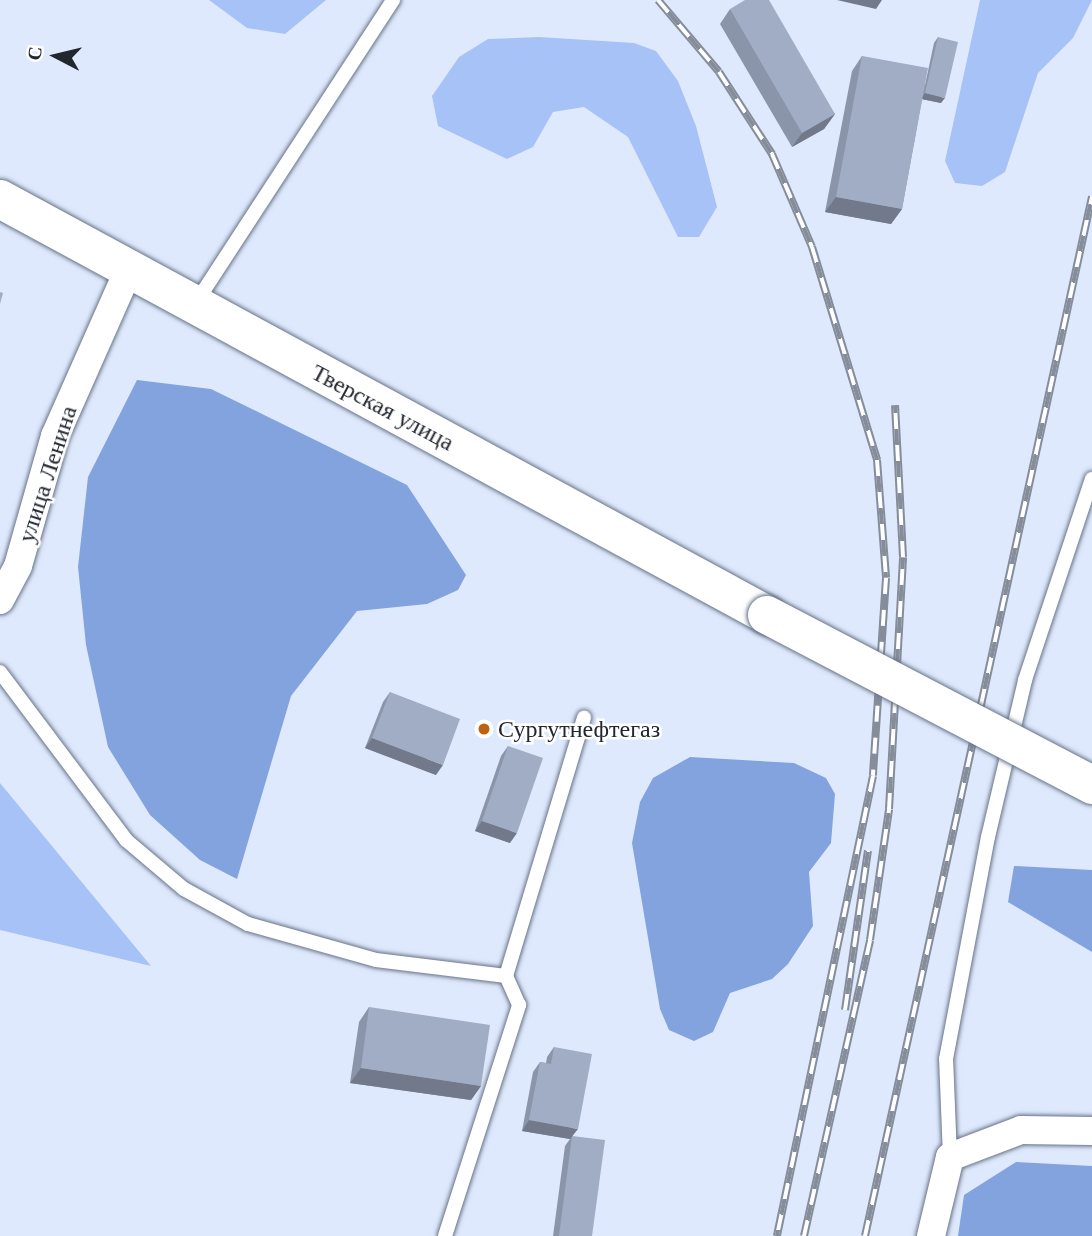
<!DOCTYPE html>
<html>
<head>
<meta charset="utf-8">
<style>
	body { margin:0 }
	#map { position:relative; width:1092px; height:1236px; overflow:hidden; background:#dfe9fd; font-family:"Libre Baskerville",serif }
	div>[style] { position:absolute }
	.green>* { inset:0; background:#a7c2f6 }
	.forest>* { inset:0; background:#83a3df }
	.roads { filter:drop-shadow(0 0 2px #677388) drop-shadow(0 0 2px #677388) }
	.lane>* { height:14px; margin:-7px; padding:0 7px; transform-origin:7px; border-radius:7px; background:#fff }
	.street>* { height:28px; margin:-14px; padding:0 14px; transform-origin:14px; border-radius:14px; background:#fff }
	.secondary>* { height:38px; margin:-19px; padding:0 19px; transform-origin:19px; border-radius:19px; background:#fff }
	.rail>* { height:8px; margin-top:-4px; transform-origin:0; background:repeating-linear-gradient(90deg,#fff 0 16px,#858d9b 0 32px); box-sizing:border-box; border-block:2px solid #858d9b }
	.bridges { filter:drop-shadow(0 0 2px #677388) drop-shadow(0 0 2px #677388) }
	.secondary-bridge>* { height:38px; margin:-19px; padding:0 19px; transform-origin:19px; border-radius:19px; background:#fff }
	.wall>* { inset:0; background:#8a95a9 }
	.shaded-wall>* { inset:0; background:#71798a }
	.building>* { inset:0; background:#a1adc5 }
	.dots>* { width:19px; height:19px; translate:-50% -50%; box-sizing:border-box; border:4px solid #fff; border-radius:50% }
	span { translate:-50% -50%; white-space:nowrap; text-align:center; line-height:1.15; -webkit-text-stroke:5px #fff; paint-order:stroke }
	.street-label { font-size:24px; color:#21262f }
	.poi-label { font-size:24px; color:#21262f }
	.left { translate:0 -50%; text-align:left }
	.north { position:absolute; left:21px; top:21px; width:70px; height:70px; -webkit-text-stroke:5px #fff; paint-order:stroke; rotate:277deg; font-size:19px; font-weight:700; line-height:28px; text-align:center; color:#21262f }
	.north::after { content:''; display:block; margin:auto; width:24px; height:32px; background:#21262f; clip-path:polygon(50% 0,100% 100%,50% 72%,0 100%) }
</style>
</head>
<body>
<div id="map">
	<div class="green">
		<i style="clip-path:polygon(209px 0,326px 0,285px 34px,247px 28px)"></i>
		<i style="clip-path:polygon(980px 0,1092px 0,1073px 38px,1038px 73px,1005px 172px,982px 186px,955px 183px,945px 161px)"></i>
		<i style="clip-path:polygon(539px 37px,634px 43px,656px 51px,678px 81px,696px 126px,717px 207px,699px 237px,678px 237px,628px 137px,584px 107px,553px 112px,533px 147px,507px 159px,438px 126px,432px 96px,459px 57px,488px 39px)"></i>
		<i style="clip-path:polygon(0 783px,151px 966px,0 930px)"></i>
	</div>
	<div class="forest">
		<i style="clip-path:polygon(137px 380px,211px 389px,407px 485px,466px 575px,458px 590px,427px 604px,357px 611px,291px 696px,237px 879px,200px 860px,150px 815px,108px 747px,86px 645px,78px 567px,88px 477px)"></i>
		<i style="clip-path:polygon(690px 757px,794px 763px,826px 778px,835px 794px,831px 843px,809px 872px,813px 926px,788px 964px,772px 979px,730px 993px,713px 1032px,694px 1041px,669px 1030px,660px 1009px,632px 843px,640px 802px,653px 778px)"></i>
		<i style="clip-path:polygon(1014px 866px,1092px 870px,1092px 952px,1008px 902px)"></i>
		<i style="clip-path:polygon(1016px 1162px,1092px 1166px,1092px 1236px,958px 1236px,964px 1195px)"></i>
	</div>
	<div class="roads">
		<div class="lane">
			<i style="left:195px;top:304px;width:363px;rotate:-56.9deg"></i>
			<i style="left:0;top:672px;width:210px;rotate:53.1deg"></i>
			<i style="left:126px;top:840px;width:76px;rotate:40.2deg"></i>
			<i style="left:184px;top:889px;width:73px;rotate:28.7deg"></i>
			<i style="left:248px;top:924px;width:133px;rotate:15.7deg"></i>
			<i style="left:376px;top:960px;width:131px;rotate:7deg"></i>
			<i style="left:506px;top:976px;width:270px;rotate:-73.2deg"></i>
			<i style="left:950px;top:1157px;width:98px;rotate:-92.3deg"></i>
			<i style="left:946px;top:1059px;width:226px;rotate:-79.3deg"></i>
			<i style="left:988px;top:837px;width:161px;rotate:-76.7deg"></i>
			<i style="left:1025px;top:680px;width:212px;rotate:-71.6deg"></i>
			<i style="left:445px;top:1236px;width:243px;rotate:-72.2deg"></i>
			<i style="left:519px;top:1005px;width:32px;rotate:-114deg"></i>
		</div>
		<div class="street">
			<i style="left:0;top:600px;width:38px;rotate:-62deg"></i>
			<i style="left:18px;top:566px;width:135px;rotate:-74.1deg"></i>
			<i style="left:55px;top:436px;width:180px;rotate:-66.1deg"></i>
			<i style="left:931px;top:1236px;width:81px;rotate:-76.5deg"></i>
			<i style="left:950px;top:1157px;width:76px;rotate:-20.8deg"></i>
			<i style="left:1021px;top:1130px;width:71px;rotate:0.8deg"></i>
		</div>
		<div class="secondary">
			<i style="left:0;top:199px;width:873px;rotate:28.47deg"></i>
		</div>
	</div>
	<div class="rail">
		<i style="left:658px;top:0;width:94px;rotate:49.7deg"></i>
		<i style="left:719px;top:72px;width:98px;rotate:57.1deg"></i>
		<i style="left:772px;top:154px;width:101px;rotate:66.7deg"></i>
		<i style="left:812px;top:247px;width:223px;rotate:73deg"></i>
		<i style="left:877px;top:460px;width:118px;rotate:85.6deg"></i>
		<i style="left:886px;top:578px;width:198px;rotate:93.8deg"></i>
		<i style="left:873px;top:776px;width:470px;rotate:101.8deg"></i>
		<i style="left:845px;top:1010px;width:161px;rotate:-81.8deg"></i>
		<i style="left:804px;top:1236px;width:303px;rotate:-77.4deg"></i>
		<i style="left:870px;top:940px;width:132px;rotate:-81.7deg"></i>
		<i style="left:889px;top:809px;width:252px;rotate:-86.8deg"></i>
		<i style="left:903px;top:557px;width:152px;rotate:-93deg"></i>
		<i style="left:865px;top:1236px;width:1064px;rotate:-77.68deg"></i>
	</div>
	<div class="bridges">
		<div class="secondary-bridge">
			<i style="left:767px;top:615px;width:367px;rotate:27.6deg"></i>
		</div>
	</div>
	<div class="wall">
		<i style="clip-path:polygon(730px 9px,835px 114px,824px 129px,792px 147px,720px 24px)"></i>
		<i style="clip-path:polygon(938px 37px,941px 103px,922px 99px,902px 209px,891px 224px,825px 212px,852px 71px,862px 56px,925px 85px,934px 43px)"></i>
		<i style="clip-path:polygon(390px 692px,436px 775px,365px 748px,383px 702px)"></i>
		<i style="clip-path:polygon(508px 746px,510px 843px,475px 831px,501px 756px)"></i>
		<i style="clip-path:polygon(369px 1007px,481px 1086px,471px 1100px,350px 1083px,359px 1022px)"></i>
		<i style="clip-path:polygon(554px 1047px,573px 1136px,592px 1236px,553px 1236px,565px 1146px,570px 1139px,522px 1131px,533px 1072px,540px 1062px,546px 1063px,547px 1057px)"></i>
	</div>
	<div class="shaded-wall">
		<i style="clip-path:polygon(837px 0,882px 0,876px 9px)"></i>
		<i style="clip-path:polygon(925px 93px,945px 98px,941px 103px,921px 99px)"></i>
		<i style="clip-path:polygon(835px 114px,824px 129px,792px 147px,802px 133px)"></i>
		<i style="clip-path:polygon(836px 197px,902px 209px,891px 224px,825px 212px)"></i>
		<i style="clip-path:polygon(372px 738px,443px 765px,436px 775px,365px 748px)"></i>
		<i style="clip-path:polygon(482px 821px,517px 833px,510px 843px,475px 831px)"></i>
		<i style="clip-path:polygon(361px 1068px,481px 1086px,471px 1100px,350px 1083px)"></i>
		<i style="clip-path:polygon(529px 1120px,578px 1129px,570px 1139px,522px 1131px)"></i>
	</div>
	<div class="building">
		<i style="clip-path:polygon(745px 0,769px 0,835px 114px,802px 133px,730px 9px)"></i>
		<i style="clip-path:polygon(938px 37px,958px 42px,945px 98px,925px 93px)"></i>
		<i style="clip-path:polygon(862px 56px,928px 68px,902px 209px,836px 197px)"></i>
		<i style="clip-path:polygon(0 292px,3px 293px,0 304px)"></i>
		<i style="clip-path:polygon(390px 692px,460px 719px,443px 765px,372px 738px)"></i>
		<i style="clip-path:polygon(508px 746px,543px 758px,517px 833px,482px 821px)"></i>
		<i style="clip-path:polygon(369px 1007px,490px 1025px,481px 1086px,361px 1068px)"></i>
		<i style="clip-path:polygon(554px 1047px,592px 1054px,578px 1129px,529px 1120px,540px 1062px,551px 1064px)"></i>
		<i style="clip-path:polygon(572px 1136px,605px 1140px,592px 1236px,559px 1236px)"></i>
	</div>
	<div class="dots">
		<i style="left:484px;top:729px;background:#be6112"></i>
	</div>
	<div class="street-label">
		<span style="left:383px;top:407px;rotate:28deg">Тверская улица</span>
		<span style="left:47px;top:474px;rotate:-72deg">улица Ленина</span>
	</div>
	<div class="poi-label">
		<span class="left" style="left:498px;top:729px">Сургутнефтегаз</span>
	</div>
	<div class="north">С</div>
</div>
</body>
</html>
